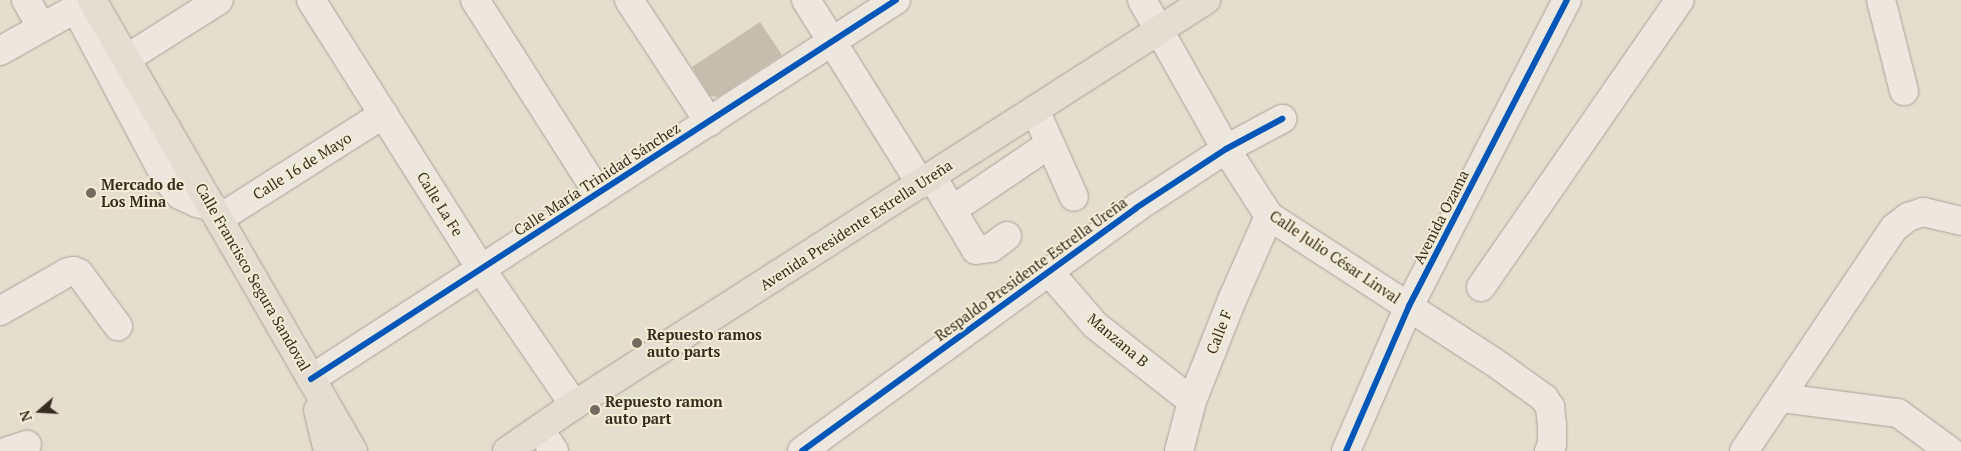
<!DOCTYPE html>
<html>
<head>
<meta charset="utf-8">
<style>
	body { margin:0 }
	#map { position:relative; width:1961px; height:451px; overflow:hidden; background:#e4dece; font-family:"PT Serif",serif }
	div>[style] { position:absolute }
	.building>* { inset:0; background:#c7bdaf }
	.roads { filter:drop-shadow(0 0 1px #a9a397) drop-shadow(0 0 1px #a9a397) }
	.minor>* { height:28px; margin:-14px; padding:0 14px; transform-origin:14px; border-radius:14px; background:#ece8e0 }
	.major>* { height:28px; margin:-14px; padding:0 14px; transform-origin:14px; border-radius:14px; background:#e3ded1 }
	.cycleway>* { height:6px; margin:-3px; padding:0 3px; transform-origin:3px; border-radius:3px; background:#0057b8 }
	.dots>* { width:14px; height:14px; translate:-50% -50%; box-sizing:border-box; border:2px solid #f4ecd5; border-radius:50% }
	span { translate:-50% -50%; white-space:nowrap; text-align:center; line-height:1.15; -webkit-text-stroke:4px #f4ecd5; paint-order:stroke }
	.street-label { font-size:15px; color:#372c20 }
	.poi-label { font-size:15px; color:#372c20; font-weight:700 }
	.left { translate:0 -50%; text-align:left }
	.north { position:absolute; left:15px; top:386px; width:50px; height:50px; -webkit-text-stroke:4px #f4ecd5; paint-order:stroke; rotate:251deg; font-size:14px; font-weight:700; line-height:20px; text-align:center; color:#372c20 }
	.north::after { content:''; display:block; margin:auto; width:18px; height:22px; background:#372c20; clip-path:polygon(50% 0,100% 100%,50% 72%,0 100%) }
</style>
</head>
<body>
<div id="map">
	<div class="building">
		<i style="clip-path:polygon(760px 22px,782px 55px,718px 97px,710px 96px,692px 67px)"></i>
	</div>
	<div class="roads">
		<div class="minor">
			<i style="left:26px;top:0;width:30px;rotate:60deg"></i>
			<i style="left:311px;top:0;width:318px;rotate:57.7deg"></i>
			<i style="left:481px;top:269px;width:165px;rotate:55.6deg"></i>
			<i style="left:475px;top:0;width:229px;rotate:57.5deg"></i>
			<i style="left:629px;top:0;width:146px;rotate:56.7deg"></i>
			<i style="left:806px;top:0;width:217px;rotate:58deg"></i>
			<i style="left:1142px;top:0;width:171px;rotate:60.6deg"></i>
			<i style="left:1226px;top:149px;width:80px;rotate:57.3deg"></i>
			<i style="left:1269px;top:216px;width:268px;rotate:33deg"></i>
			<i style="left:1494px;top:362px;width:62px;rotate:35.8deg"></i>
			<i style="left:1544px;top:398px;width:11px;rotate:56deg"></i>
			<i style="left:1550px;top:407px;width:18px;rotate:84deg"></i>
			<i style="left:1552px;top:425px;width:19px;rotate:90deg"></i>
			<i style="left:1552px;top:444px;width:8px;rotate:113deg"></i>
			<i style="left:1881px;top:0;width:94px;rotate:75.8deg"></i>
			<i style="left:76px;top:9px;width:194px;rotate:62deg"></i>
			<i style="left:167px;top:180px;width:20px;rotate:49deg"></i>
			<i style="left:180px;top:195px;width:19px;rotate:25deg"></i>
			<i style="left:197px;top:203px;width:16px;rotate:14deg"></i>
			<i style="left:0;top:51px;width:104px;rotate:-29.3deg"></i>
			<i style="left:126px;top:59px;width:110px;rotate:-32.4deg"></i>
			<i style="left:1035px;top:110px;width:95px;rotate:65.9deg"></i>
			<i style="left:932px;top:177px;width:85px;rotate:58.9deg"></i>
			<i style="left:976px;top:250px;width:15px;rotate:-8deg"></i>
			<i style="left:991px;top:248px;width:20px;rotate:-37deg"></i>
			<i style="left:952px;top:210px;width:118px;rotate:-34deg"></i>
			<i style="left:220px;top:218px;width:194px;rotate:-32.4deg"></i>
			<i style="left:1050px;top:273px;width:69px;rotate:49.1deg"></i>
			<i style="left:1095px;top:325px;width:123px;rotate:38.1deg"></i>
			<i style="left:1481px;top:287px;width:349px;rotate:-55.3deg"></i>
			<i style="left:0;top:311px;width:78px;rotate:-29.8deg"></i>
			<i style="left:68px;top:272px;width:6px;rotate:-9deg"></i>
			<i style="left:74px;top:271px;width:5px;rotate:22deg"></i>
			<i style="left:79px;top:273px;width:66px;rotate:53.7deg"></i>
			<i style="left:311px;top:379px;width:697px;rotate:-32.94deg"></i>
			<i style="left:1782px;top:398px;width:117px;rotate:7.4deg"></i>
			<i style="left:1898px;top:413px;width:64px;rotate:36.2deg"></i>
			<i style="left:540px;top:430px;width:25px;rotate:56deg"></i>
			<i style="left:8px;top:451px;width:20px;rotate:-18deg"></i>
			<i style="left:802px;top:451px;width:413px;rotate:-36deg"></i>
			<i style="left:1136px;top:208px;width:108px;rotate:-33.2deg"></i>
			<i style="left:1226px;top:149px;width:64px;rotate:-28.2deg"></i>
			<i style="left:1179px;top:451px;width:52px;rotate:-75.4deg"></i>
			<i style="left:1192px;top:401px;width:109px;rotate:-68.4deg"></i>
			<i style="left:1232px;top:300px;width:92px;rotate:-66.2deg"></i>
			<i style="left:1346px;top:451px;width:158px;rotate:-66.5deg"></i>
			<i style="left:1409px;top:306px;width:344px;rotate:-62.7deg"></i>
			<i style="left:1744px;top:451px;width:269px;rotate:-56.1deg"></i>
			<i style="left:1894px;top:228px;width:18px;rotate:-38deg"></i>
			<i style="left:1908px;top:217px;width:16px;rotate:-18deg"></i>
			<i style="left:1923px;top:212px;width:39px;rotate:13deg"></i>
		</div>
		<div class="major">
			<i style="left:92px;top:0;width:521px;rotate:59.94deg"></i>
			<i style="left:318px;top:410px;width:42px;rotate:76.3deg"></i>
			<i style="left:507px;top:451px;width:81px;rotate:-34.5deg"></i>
			<i style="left:574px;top:405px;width:751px;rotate:-32.65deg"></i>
		</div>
	</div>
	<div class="cycleway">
		<i style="left:311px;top:379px;width:697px;rotate:-32.94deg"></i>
		<i style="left:802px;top:451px;width:413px;rotate:-36deg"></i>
		<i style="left:1136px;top:208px;width:108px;rotate:-33.2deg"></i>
		<i style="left:1226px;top:149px;width:64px;rotate:-28.2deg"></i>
		<i style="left:1346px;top:451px;width:158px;rotate:-66.5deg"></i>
		<i style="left:1409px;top:306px;width:344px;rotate:-62.7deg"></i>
	</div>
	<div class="dots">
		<i style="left:91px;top:193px;background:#746a5d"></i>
		<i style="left:637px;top:343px;background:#746a5d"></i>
		<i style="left:595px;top:410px;background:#746a5d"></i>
	</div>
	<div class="street-label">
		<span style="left:302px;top:166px;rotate:-32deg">Calle 16 de Mayo</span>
		<span style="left:597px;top:179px;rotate:-33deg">Calle María Trinidad Sánchez</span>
		<span style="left:440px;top:204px;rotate:58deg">Calle La Fe</span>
		<span style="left:1441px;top:217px;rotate:-63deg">Avenida Ozama</span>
		<span style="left:856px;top:225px;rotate:-33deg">Avenida Presidente Estrella Ureña</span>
		<span style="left:1335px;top:257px;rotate:34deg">Calle Julio César Linval</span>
		<span style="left:1031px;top:269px;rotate:-36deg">Respaldo Presidente Estrella Ureña</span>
		<span style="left:253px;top:277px;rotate:60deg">Calle Francisco Segura Sandoval</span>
		<span style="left:1219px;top:332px;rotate:-69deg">Calle F</span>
		<span style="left:1118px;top:340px;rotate:40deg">Manzana B</span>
	</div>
	<div class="poi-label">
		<span class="left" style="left:101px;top:193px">Mercado de<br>Los Mina</span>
		<span class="left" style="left:647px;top:343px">Repuesto ramos<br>auto parts</span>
		<span class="left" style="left:605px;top:410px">Repuesto ramon<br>auto part</span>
	</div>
	<div class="north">N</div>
</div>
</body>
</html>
